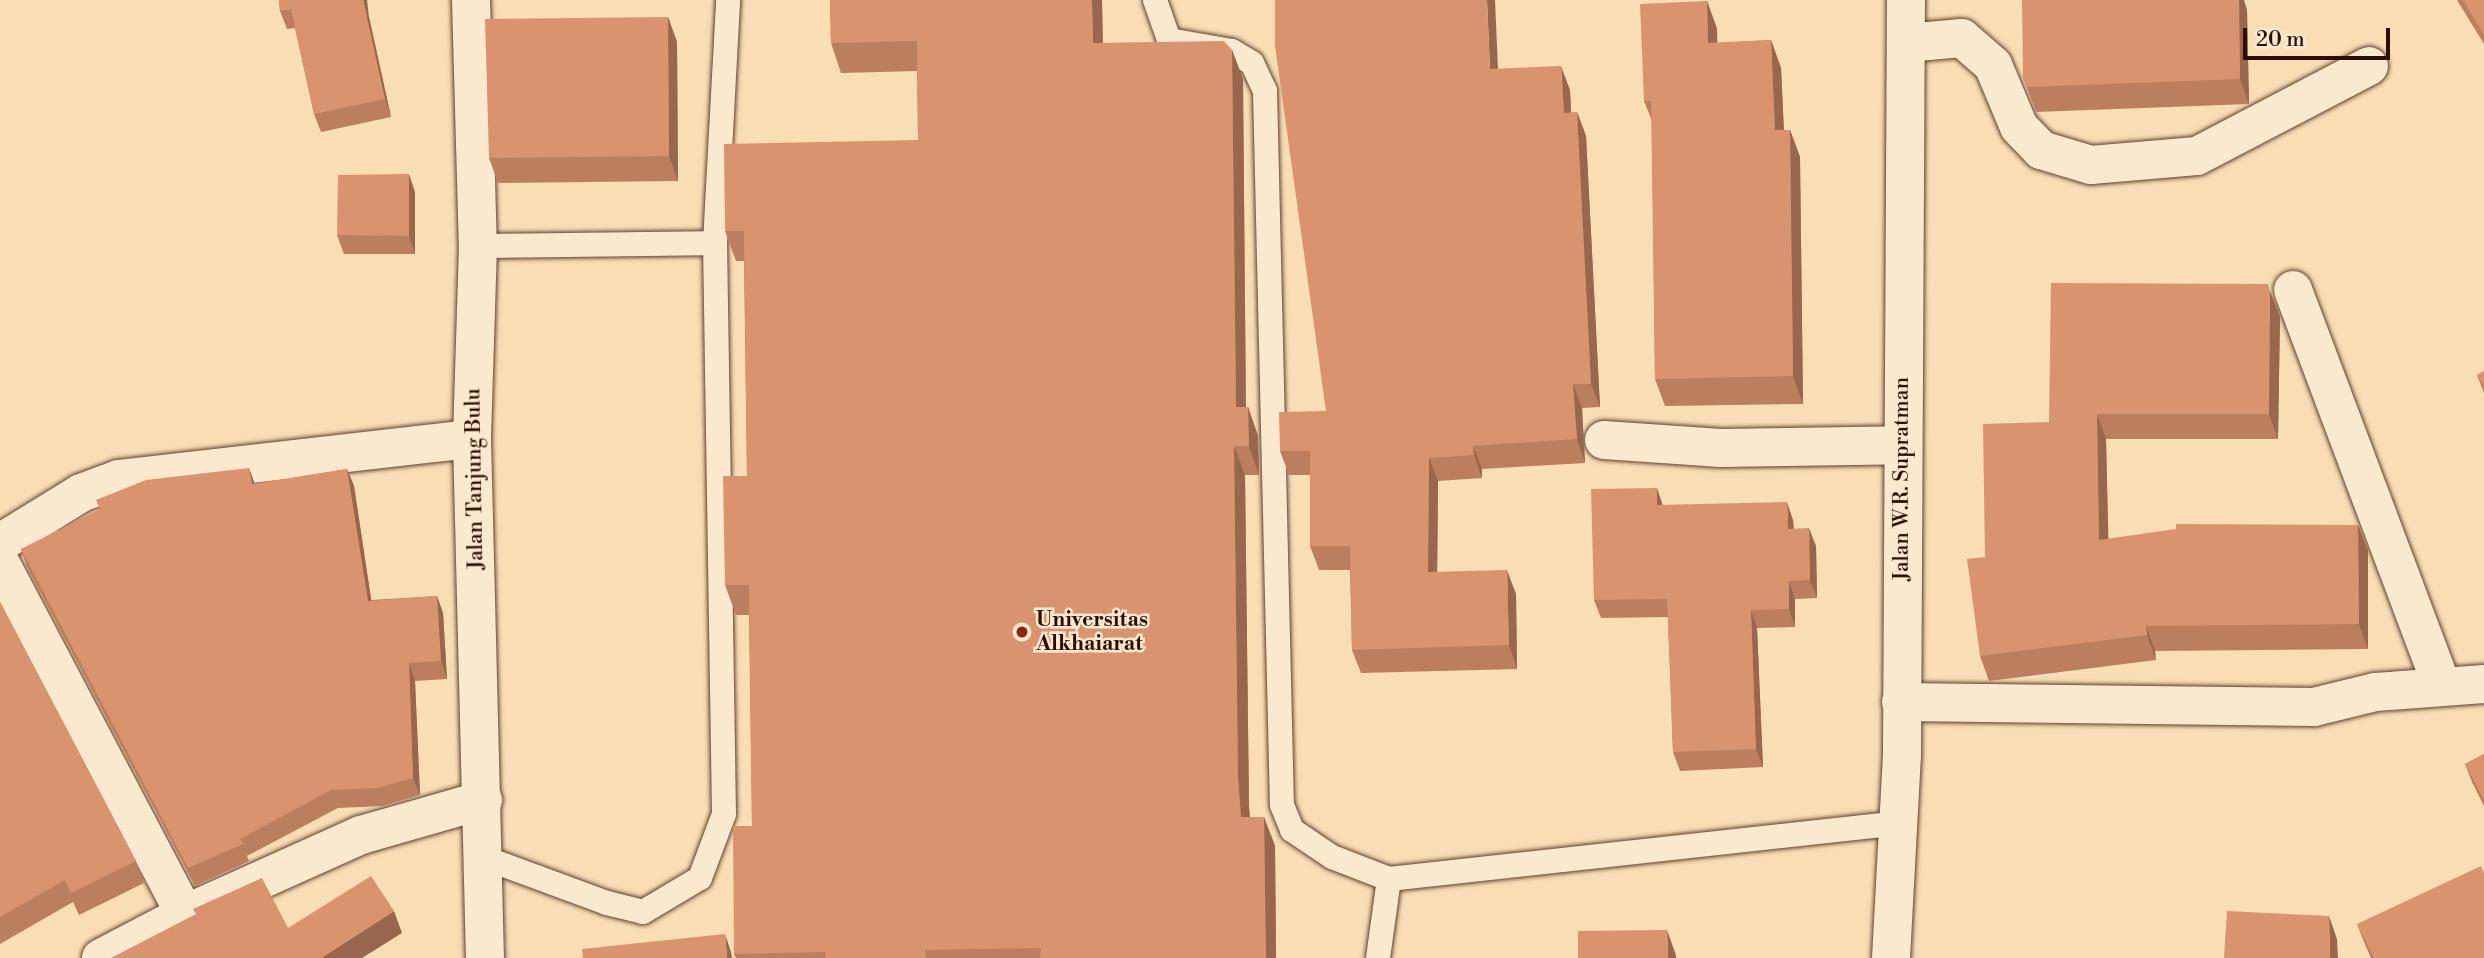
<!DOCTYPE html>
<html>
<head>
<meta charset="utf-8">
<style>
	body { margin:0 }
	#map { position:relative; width:2484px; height:958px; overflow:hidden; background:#f9ddb5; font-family:"Libre Bodoni",serif }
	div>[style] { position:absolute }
	.roads { filter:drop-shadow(0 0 2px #5e412f) drop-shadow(0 0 2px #5e412f) }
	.service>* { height:24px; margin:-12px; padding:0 12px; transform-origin:12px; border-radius:12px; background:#fbe9cf }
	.minor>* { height:38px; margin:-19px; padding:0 19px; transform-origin:19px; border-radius:19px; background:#fbe9cf }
	.tertiary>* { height:38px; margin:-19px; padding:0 19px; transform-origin:19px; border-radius:19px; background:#fbe9cf }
	.wall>* { inset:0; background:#bb7e5f }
	.shaded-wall>* { inset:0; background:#99674e }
	.building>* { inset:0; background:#da936f }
	.dots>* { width:19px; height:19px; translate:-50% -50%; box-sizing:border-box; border:4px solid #fbe9cf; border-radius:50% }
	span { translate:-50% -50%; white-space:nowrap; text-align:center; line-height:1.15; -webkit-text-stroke:5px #fbe9cf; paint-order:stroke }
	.street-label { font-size:21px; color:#2b0d02 }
	.poi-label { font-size:21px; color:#2b0d02; font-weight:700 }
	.left { translate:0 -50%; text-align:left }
	.scale { position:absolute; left:2243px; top:28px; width:147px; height:32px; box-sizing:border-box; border:4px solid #2b0d02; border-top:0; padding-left:9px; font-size:21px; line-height:24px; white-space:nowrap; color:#2b0d02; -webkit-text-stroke:5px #fbe9cf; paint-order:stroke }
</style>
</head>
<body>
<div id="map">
	<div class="roads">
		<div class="service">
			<i style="left:1155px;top:0;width:42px;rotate:70.7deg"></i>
			<i style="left:1169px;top:40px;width:64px;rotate:9.9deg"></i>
			<i style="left:1232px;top:51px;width:23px;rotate:31deg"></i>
			<i style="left:1252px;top:63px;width:31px;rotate:65deg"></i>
			<i style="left:1265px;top:91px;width:714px;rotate:88.64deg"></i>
			<i style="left:1282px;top:805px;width:27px;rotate:68deg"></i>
			<i style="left:1292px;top:830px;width:48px;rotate:34deg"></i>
			<i style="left:1332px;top:857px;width:61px;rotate:21.1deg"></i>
			<i style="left:1389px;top:879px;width:514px;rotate:-6.25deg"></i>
			<i style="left:478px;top:246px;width:237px;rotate:-0.7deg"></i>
			<i style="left:485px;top:858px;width:130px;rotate:20.2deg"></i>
			<i style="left:607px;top:903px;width:37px;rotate:14deg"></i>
			<i style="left:643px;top:912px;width:66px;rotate:-30.8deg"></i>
			<i style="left:700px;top:878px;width:68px;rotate:-69.4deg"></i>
			<i style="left:724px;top:814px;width:571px;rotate:-90.9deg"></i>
			<i style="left:715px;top:243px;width:243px;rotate:-86.9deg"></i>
			<i style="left:1378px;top:958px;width:80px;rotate:-82.1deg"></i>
		</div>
		<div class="minor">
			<i style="left:471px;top:0;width:246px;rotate:88.4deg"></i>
			<i style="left:478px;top:246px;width:193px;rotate:91.8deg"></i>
			<i style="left:472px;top:439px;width:519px;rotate:88.57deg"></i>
			<i style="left:1906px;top:43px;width:56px;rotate:-5.1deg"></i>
			<i style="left:1962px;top:38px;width:41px;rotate:41.1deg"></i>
			<i style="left:1993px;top:65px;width:67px;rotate:67.2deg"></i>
			<i style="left:2019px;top:127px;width:32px;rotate:46deg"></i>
			<i style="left:2041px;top:150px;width:52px;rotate:16.7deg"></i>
			<i style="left:2091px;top:165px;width:106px;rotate:-4.9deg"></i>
			<i style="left:2197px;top:156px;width:194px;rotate:-27.6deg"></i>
			<i style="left:2293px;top:290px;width:423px;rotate:69.4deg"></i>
			<i style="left:1604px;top:440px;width:117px;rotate:3.9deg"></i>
			<i style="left:1721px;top:448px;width:181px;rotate:-0.9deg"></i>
			<i style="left:0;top:543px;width:95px;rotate:-31.7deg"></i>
			<i style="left:81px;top:493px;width:40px;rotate:-20.2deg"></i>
			<i style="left:119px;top:479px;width:355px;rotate:-6.5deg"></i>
			<i style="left:0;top:562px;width:398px;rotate:62.3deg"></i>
			<i style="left:1901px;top:702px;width:413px;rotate:0.7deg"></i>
			<i style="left:2314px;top:707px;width:63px;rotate:-13.8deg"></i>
			<i style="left:2375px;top:692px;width:109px;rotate:-4.2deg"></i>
			<i style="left:101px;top:958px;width:95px;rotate:-27.6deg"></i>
			<i style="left:185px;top:914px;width:193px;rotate:-24.2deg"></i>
			<i style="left:361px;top:835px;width:127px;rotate:-16deg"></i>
		</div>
		<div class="tertiary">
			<i style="left:1891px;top:958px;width:203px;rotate:-86.9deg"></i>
			<i style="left:1902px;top:755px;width:755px;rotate:-89.7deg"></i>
		</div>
	</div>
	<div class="wall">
		<i style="clip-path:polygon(279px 0,369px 17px,391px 117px,321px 132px,314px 114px,295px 28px,287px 29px,280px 11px)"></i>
		<i style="clip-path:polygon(830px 0,1102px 0,1103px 43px,1232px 50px,1243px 79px,1246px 407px,1248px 407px,1258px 436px,1259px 475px,1245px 475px,1249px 807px,1250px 817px,1264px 817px,1275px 846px,1276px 958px,736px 958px,734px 954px,752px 826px,749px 615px,736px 615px,725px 585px,747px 476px,744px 261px,736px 261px,725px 231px,918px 140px,917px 71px,841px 73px,831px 43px)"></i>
		<i style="clip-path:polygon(2457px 0,2484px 0,2484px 44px)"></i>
		<i style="clip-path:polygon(1707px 1px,1717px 29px,1717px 43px,1771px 40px,1781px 68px,1784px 130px,1790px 130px,1800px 157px,1803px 404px,1665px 406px,1655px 379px,1652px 121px,1644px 101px)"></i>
		<i style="clip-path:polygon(2247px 10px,2249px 104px,2036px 112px,2023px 77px)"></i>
		<i style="clip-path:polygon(668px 17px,677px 42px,678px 181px,498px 183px,489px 158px)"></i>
		<i style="clip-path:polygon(1498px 69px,1570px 90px,1571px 113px,1577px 112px,1586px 136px,1600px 407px,1582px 408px,1585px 463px,1482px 469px,1482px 478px,1438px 481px,1437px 572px,1516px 594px,1517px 669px,1361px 673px,1352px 650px,1350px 570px,1319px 570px,1310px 546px,1310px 475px,1289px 475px,1280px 451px,1326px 411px)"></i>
		<i style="clip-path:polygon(415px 192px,415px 254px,344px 254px,337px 235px)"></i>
		<i style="clip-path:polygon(2280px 316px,2278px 439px,2106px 439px,2108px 539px,2358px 525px,2368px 550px,2368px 649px,2155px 651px,2156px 660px,1989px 681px,1980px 656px,1985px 557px,2049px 422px)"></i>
		<i style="clip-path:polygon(2484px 371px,2484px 393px,2477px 375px)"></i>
		<i style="clip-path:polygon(249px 468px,255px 484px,347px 469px,354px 486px,371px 600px,437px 596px,443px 613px,447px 679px,415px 681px,420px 795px,383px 806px,338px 808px,247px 856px,249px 861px,195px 886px,27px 567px,21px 549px)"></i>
		<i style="clip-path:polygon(1663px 505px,1793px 520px,1794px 529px,1816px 546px,1817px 598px,1795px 599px,1795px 627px,1757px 628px,1763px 767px,1680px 771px,1673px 752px,1668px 617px,1601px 618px,1594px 600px)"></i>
		<i style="clip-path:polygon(0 602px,136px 861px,144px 883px,79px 915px,73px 902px,0 944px)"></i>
		<i style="clip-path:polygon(2484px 754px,2484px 806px,2472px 782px,2465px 764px)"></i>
		<i style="clip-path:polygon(2357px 924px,2484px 958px,2371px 958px,2364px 942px)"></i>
	</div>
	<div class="shaded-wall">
		<i style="clip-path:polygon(363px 0,367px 0,369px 17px,391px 117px,385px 99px)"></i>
		<i style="clip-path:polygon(1092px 0,1102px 0,1103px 72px,1093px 43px)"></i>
		<i style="clip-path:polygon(1487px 0,1495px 0,1499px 93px,1490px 69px)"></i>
		<i style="clip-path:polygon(2239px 0,2244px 0,2247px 10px,2249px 104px,2240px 79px)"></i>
		<i style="clip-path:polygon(1707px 1px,1717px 29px,1718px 71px,1708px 43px)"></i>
		<i style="clip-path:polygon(668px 17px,677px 42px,678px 181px,669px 156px)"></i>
		<i style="clip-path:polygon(1771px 40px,1781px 68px,1785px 158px,1775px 130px)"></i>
		<i style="clip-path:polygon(1232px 50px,1243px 79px,1246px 436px,1236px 407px)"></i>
		<i style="clip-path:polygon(1561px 66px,1570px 90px,1572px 136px,1564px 113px)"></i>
		<i style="clip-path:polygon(1577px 112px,1586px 136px,1600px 407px,1591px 384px)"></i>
		<i style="clip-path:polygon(1790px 130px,1800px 157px,1803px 404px,1793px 376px)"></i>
		<i style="clip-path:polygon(409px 174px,415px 192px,415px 254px,409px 236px)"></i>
		<i style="clip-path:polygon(2270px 291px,2280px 316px,2278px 439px,2269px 414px)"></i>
		<i style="clip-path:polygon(1573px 384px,1582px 408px,1585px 463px,1577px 439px)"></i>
		<i style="clip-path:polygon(1248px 407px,1258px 436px,1259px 475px,1249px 446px)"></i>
		<i style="clip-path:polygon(2097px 414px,2106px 439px,2109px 565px,2099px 540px)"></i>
		<i style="clip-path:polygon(1234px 446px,1245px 475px,1249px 807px,1252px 846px,1241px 817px,1238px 777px)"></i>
		<i style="clip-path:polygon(1473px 446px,1482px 469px,1482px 478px,1474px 455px)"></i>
		<i style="clip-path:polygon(1429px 458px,1438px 481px,1437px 595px,1428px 572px)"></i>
		<i style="clip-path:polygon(249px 468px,255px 486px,252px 484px)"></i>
		<i style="clip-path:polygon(347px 469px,354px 486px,374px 618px,368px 601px)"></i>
		<i style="clip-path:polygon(1657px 488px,1663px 506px,1657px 505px)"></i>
		<i style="clip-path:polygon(1787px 502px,1793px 520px,1794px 547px,1788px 529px)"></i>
		<i style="clip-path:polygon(2358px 525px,2368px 550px,2368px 649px,2359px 624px)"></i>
		<i style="clip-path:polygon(1809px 528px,1816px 546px,1817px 598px,1810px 580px)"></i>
		<i style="clip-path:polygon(1507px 570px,1516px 594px,1517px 669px,1509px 645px)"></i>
		<i style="clip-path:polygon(1789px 581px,1795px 599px,1795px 627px,1789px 609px)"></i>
		<i style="clip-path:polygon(437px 596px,443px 613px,447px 679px,441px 661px)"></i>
		<i style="clip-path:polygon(1751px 610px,1757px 628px,1763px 767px,1756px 749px)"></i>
		<i style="clip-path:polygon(2146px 626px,2155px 651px,2156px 660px,2147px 635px)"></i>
		<i style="clip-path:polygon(409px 663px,415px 681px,420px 795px,413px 778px)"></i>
		<i style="clip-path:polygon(1264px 817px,1275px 846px,1276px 958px,1266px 958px)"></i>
		<i style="clip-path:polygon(394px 911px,402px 933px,362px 958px,321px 958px)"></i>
		<i style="clip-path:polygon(2329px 916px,2337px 939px,2338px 958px,2330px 958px)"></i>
		<i style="clip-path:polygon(1667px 930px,1676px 955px,1676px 958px,1668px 958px)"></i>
		<i style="clip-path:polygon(725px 934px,731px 952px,732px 958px,727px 958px)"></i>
	</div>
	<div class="building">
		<i style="clip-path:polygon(279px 0,363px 0,385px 99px,314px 114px,291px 9px,280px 11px)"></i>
		<i style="clip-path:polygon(830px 0,1092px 0,1093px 43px,1224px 41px,1232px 50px,1236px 407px,1248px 407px,1249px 446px,1234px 446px,1238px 777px,1241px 817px,1264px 817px,1266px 958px,1040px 958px,1041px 948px,925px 950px,926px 958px,826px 958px,825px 952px,734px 954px,733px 826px,752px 826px,749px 585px,725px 585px,723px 476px,747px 476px,744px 231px,725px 231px,724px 144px,918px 140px,917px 41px,831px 43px)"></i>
		<i style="clip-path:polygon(1275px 0,1487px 0,1490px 69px,1561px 66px,1564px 113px,1577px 112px,1591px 384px,1573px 384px,1577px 439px,1473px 446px,1474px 455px,1429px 458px,1428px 572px,1507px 570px,1509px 645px,1352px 650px,1350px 546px,1310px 546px,1310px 451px,1280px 451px,1279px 412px,1326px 411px,1275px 46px)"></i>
		<i style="clip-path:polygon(2022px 0,2239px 0,2240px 79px,2027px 87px,2023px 77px)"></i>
		<i style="clip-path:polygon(2463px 0,2484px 0,2484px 35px)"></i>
		<i style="clip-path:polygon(1707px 1px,1708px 43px,1771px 40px,1775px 130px,1790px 130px,1793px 376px,1655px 379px,1651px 101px,1644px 101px,1640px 4px)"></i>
		<i style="clip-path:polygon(668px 17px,669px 156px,489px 158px,485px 19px)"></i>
		<i style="clip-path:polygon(409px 174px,409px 236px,337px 235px,338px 175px)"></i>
		<i style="clip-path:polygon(2051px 283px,2268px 284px,2270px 291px,2269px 414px,2097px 414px,2099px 540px,2176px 529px,2176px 524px,2358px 525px,2359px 624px,2146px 626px,2147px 635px,1980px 656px,1967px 559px,1985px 557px,1983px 424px,2049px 422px)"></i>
		<i style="clip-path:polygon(2484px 371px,2484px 386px,2477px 375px)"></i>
		<i style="clip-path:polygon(249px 468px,252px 484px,347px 469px,368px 601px,437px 596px,441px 661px,409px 663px,413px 778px,377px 788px,331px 790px,240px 839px,243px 844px,188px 868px,21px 549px,100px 509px,96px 500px,146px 480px)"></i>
		<i style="clip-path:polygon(1657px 488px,1657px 505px,1787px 502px,1788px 529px,1809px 528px,1810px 580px,1789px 581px,1789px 609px,1751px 610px,1756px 749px,1673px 752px,1667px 599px,1594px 600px,1591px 489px)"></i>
		<i style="clip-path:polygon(0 602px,136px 861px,71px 893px,65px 880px,0 917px)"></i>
		<i style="clip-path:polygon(2484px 754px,2484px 800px,2465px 764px)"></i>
		<i style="clip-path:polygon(2481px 866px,2484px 873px,2484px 958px,2374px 958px,2357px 924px)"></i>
		<i style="clip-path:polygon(371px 876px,394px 911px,321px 958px,111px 958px,196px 914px,193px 909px,262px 878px,288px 928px)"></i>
		<i style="clip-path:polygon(2227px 911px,2329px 916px,2330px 958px,2224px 958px)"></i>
		<i style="clip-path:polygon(1667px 930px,1668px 958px,1578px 958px,1578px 931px)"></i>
		<i style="clip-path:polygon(725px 934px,727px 958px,583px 958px,582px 949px)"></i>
	</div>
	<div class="dots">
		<i style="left:1022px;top:632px;background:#8f2418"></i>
	</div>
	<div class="street-label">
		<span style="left:475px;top:479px;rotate:-91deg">Jalan Tanjung Bulu</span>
		<span style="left:1902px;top:479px;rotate:-90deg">Jalan W.R. Supratman</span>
	</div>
	<div class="poi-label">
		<span class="left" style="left:1036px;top:632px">Universitas<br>Alkhaiarat</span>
	</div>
	<div class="scale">20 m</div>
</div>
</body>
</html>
